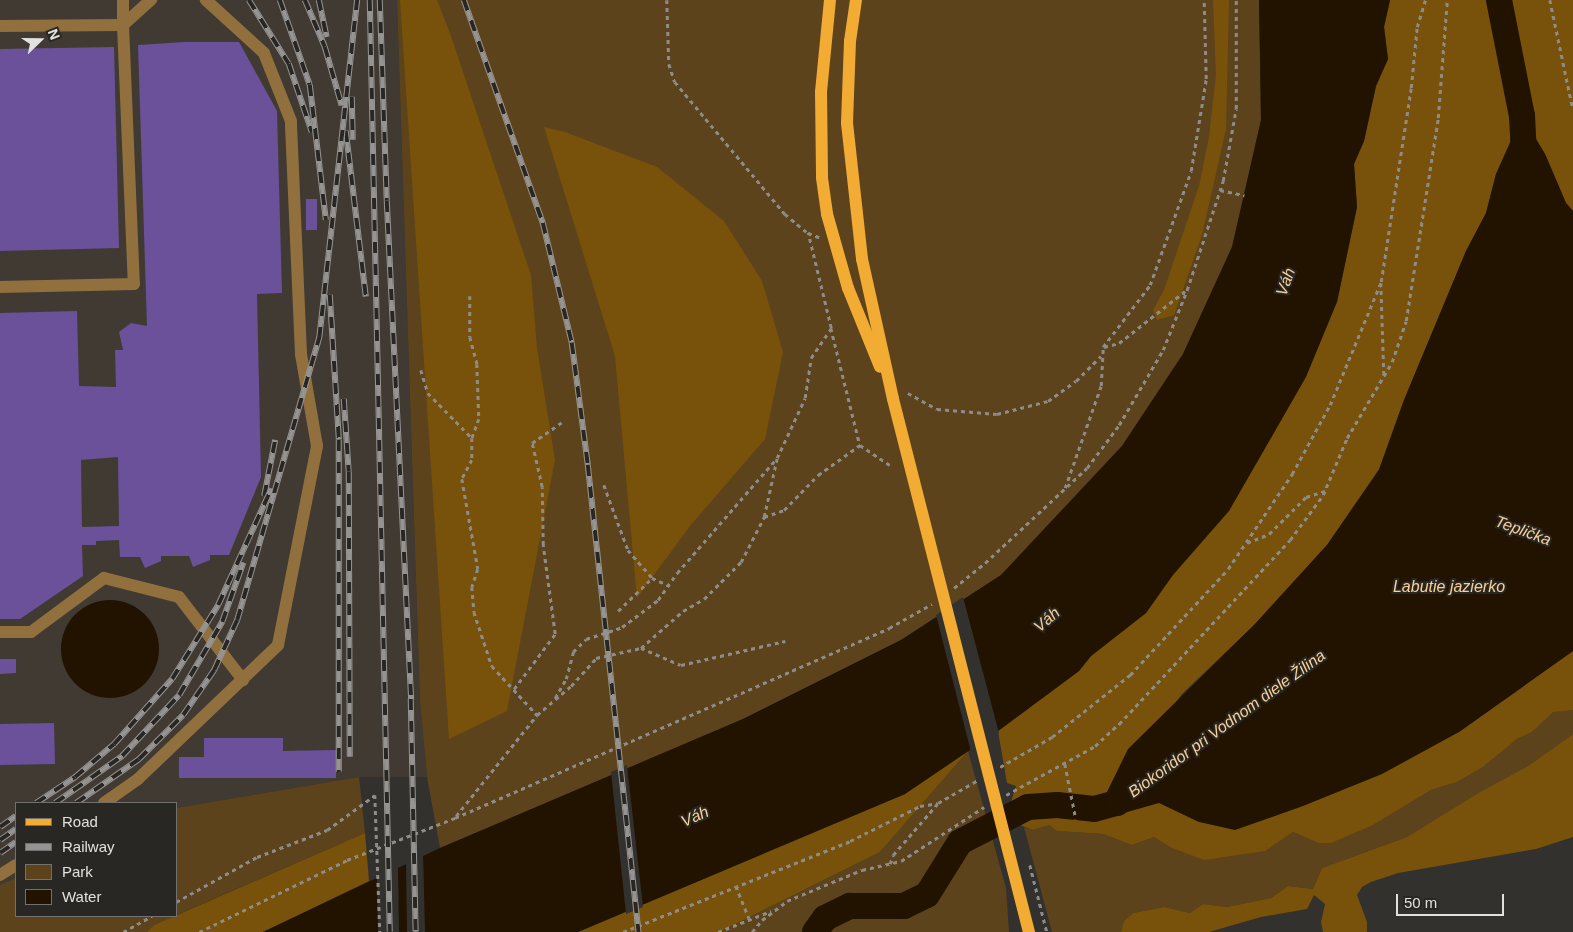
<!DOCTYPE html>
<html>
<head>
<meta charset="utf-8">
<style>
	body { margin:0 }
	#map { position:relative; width:1573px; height:932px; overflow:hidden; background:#33312e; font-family:Helvetica,sans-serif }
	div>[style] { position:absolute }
	.built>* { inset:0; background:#403a33 }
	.green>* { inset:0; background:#5d431b }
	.forest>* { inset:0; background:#78520a }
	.water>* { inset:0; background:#221200 }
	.round { border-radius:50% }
	.pier>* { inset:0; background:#33312e }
	.river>* { height:26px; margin:-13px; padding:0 13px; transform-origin:13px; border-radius:13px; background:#221200 }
	.building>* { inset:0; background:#6b509a }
	.path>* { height:2.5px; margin-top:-1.25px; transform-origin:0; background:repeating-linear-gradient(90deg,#8e8c8a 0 4px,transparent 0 8px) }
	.minor>* { height:12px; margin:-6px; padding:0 6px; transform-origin:6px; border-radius:6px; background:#91703e }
	.major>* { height:12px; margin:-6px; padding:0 6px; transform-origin:6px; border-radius:6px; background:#f2ac33 }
	.rail>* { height:5.5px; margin-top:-2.75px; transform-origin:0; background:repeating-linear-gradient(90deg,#292724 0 11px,#969492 0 22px); box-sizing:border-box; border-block:1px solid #969492 }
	span { translate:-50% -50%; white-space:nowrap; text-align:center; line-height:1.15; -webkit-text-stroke:4px #292724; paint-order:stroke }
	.water-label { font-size:16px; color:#f9d095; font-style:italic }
	.legend { position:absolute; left:15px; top:802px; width:162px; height:115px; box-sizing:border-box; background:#292724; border:1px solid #73716f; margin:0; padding:6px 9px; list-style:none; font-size:15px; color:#e2e1df }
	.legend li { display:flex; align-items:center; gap:10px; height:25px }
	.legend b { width:25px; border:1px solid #73716f }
	.north { position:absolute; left:15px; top:15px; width:50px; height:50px; -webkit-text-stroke:4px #292724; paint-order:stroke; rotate:68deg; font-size:14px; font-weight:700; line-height:20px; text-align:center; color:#e2e1df }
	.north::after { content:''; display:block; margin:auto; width:18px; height:22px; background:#e2e1df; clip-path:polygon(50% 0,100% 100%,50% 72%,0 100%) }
	.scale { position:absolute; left:1396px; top:894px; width:108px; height:22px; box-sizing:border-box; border:2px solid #e2e1df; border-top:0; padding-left:6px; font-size:15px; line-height:18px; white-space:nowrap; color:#e2e1df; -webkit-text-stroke:4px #292724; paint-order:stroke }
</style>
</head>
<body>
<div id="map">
	<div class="built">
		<i style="clip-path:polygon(0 0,397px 0,420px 701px,427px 777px,359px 777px,176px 808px,176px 803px,16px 803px,16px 884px,0 893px)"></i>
	</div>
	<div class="green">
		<i style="clip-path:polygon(397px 0,1259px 0,1261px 120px,1232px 247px,1183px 354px,1122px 446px,1001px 575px,901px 640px,743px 719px,440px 848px,427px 777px,420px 701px)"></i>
		<i style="clip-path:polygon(1573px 710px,1573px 734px,1528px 766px,1478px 793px,1407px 837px,1322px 868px,1313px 889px,1288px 886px,1271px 898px,1227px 907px,1203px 904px,1190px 913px,1164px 907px,1133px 913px,1124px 921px,1121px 932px,1052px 932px,1024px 827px,1033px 830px,1049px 825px,1057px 831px,1103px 834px,1132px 845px,1154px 837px,1170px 847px,1240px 853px,1263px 851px,1293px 832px,1318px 843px,1373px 825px,1431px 790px,1457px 782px,1483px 767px,1517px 739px,1532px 732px,1553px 711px)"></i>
		<i style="clip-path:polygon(968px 751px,1006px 888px,1009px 932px,719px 932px,880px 852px)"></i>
		<i style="clip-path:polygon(359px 777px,365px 833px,176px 915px,176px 808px)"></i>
		<i style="clip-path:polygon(16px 878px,16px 916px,175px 916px,154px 925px,147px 932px,0 932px,0 885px)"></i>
	</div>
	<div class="forest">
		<i style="clip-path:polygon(400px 0,437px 0,451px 36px,531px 275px,537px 348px,555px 460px,507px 711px,449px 739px)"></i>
		<i style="clip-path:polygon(1213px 0,1229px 0,1226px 129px,1202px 235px,1174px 315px,1157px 320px,1153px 310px,1164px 290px,1199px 186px,1209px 137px,1216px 75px)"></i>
		<i style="clip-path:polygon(1390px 0,1573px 0,1573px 211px,1566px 203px,1545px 154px,1522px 116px,1496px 174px,1486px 213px,1466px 251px,1404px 400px,1379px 469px,1327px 545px,1255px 624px,1182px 694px,1106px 794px,1127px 812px,1159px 802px,1199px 822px,1459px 732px,1573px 651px,1573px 710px,1553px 712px,1532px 732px,1517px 739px,1483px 767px,1457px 782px,1431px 790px,1373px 825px,1331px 843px,1318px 843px,1293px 832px,1265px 851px,1204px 860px,1170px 847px,1154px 837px,1132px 845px,1103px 834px,1057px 831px,1049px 825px,1033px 830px,1020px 825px,1022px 815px,1011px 802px,1016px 786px,1007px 783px,998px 731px,1079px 671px,1091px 656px,1146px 613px,1172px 575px,1337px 302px,1357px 207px,1354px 164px,1364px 141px,1376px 86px,1388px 59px,1384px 27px)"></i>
		<i style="clip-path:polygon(544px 127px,565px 132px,657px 167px,724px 221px,762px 281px,783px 352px,765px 439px,690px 526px,637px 598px,615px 356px)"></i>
		<i style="clip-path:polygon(1573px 734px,1573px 837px,1536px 849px,1398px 873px,1371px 882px,1362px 887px,1357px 895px,1367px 922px,1367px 932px,1323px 932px,1321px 922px,1325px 904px,1314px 895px,1307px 909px,1261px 917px,1209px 932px,1121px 932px,1124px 921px,1133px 913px,1164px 907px,1190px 913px,1203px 904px,1227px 907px,1271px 898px,1288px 886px,1313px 889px,1322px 868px,1407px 837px,1478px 793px,1528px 766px)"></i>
		<i style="clip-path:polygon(968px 751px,880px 852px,719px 932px,578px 932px,905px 794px)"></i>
		<i style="clip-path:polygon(365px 833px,369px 881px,263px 932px,147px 932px,154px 925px)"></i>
	</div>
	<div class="water">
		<i style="clip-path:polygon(1259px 0,1390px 0,1384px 27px,1388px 59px,1376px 86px,1364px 141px,1354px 164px,1357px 207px,1337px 302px,1306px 377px,1229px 511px,1173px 575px,1146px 613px,1091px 656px,1079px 671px,998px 731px,905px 794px,578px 932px,263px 932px,440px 848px,743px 719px,901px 640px,1001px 575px,1122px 446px,1183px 354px,1232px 247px,1261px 120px)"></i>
		<i style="clip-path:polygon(1522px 116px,1545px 154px,1566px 203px,1573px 211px,1573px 651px,1459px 732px,1382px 774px,1303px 806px,1235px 830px,1199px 822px,1159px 803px,1127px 812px,1106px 794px,1128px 749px,1255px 624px,1327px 545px,1379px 470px,1404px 400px,1466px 251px,1486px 213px,1496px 174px)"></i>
		<i class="round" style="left:61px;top:600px;width:98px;height:98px"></i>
	</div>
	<div class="pier">
		<i style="clip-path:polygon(963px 597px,999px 733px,971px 752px,936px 615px)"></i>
		<i style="clip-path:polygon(627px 765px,643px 907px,626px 914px,611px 772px)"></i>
		<i style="clip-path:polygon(423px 853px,425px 932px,407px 932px,406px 861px)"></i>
		<i style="clip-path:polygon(398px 865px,399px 932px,378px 932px,377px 875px)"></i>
	</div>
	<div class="river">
		<i style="left:1499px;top:0;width:118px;rotate:78.8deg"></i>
		<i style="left:1522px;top:116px;width:36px;rotate:87deg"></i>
		<i style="left:815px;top:932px;width:17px;rotate:-54deg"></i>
		<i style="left:825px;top:918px;width:28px;rotate:-26deg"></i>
		<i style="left:850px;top:906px;width:54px"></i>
		<i style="left:904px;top:906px;width:25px;rotate:-26deg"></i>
		<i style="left:927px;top:895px;width:62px;rotate:-58.1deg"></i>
		<i style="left:960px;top:842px;width:76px;rotate:-27.2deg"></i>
		<i style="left:1028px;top:807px;width:29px;rotate:-4deg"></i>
		<i style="left:1057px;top:805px;width:37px;rotate:6deg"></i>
		<i style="left:1094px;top:809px;width:24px;rotate:-15deg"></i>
		<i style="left:1117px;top:803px;width:37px;rotate:-35deg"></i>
	</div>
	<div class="building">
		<i style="clip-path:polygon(evenodd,184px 42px,239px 42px,277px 111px,282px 293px,257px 294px,261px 477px,229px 555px,210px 555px,210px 560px,193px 567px,189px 556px,161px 556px,161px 561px,145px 568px,140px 557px,120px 557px,119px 540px,96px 541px,96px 545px,82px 545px,83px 576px,20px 619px,0 619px,0 313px,77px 311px,79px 386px,116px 387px,115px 350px,123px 350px,119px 332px,131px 323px,147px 326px,138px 45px,184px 42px,118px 457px,119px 526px,82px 527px,81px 460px,118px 457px)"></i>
		<i style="clip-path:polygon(114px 47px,119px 248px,0 251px,0 49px)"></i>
		<i style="clip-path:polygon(306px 199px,317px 199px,317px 230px,306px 230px)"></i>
		<i style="clip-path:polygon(0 659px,16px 659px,16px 673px,0 674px)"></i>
		<i style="clip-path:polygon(54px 723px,55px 764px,0 765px,0 724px)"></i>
		<i style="clip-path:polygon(204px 738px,283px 738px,283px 751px,336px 750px,336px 778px,179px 778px,179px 757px,204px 757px)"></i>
	</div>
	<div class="path">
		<i style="left:667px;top:0;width:64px;rotate:88.2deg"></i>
		<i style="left:669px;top:64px;width:19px;rotate:72deg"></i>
		<i style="left:675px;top:82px;width:172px;rotate:50.2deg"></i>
		<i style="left:785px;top:214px;width:30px;rotate:40deg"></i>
		<i style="left:808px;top:233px;width:14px;rotate:21deg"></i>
		<i style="left:1550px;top:0;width:111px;rotate:78.1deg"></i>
		<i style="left:1220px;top:190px;width:25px;rotate:12deg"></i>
		<i style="left:1381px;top:283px;width:92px;rotate:88.1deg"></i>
		<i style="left:470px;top:296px;width:41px;rotate:90deg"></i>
		<i style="left:470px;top:337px;width:28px;rotate:75deg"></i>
		<i style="left:477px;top:364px;width:55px;rotate:87.9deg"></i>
		<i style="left:479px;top:419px;width:20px;rotate:110deg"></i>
		<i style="left:831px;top:328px;width:121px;rotate:76.1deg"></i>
		<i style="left:860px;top:445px;width:36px;rotate:34deg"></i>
		<i style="left:1104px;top:347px;width:16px;rotate:-15deg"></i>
		<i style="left:1119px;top:343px;width:84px;rotate:-38.2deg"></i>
		<i style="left:421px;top:370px;width:24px;rotate:73deg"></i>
		<i style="left:428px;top:393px;width:63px;rotate:45.6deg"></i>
		<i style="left:472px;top:438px;width:22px;rotate:90deg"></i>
		<i style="left:472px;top:460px;width:21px;rotate:118deg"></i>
		<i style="left:462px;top:479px;width:91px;rotate:79.9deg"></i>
		<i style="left:478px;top:569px;width:19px;rotate:108deg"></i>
		<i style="left:472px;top:587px;width:25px;rotate:85deg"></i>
		<i style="left:474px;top:612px;width:57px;rotate:71.6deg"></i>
		<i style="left:492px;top:666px;width:67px;rotate:47.4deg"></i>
		<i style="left:908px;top:393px;width:33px;rotate:29deg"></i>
		<i style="left:937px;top:409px;width:60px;rotate:4.8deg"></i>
		<i style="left:997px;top:414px;width:53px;rotate:-14.3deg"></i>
		<i style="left:1048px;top:401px;width:34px;rotate:-36deg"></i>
		<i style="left:1076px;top:381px;width:35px;rotate:-45deg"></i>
		<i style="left:604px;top:485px;width:69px;rotate:69.7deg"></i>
		<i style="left:628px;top:550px;width:37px;rotate:49deg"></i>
		<i style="left:652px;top:578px;width:17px;rotate:24deg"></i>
		<i style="left:1065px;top:488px;width:108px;rotate:-70.6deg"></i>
		<i style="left:1101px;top:386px;width:39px;rotate:-87deg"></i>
		<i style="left:1103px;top:347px;width:78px;rotate:-52.8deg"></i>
		<i style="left:1150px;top:285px;width:121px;rotate:-70.2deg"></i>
		<i style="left:1191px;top:171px;width:93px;rotate:-80.7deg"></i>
		<i style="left:1206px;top:79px;width:79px;rotate:-91.5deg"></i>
		<i style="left:764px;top:517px;width:21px;rotate:-19deg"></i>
		<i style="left:784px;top:510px;width:49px;rotate:-45.8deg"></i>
		<i style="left:818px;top:475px;width:52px;rotate:-35.5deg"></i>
		<i style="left:1247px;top:543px;width:24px;rotate:-22deg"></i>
		<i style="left:1269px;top:534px;width:52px;rotate:-45deg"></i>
		<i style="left:1306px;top:497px;width:20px;rotate:-18deg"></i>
		<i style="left:954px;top:588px;width:40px;rotate:-39deg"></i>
		<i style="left:985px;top:563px;width:139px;rotate:-43deg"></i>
		<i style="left:1087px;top:468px;width:54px;rotate:-53.3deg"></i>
		<i style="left:1119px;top:425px;width:87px;rotate:-59.6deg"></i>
		<i style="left:1163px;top:350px;width:65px;rotate:-68.2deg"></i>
		<i style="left:1187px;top:290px;width:115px;rotate:-71.7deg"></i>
		<i style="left:1223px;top:181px;width:73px;rotate:-79.8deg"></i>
		<i style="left:1236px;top:109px;width:109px;rotate:-90deg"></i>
		<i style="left:618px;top:611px;width:47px;rotate:-44.1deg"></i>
		<i style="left:641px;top:648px;width:43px;rotate:23deg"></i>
		<i style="left:681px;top:665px;width:107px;rotate:-13deg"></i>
		<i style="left:514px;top:689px;width:69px;rotate:-53.3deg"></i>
		<i style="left:555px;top:634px;width:90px;rotate:-97.7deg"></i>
		<i style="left:543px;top:545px;width:58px;rotate:-91deg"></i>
		<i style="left:542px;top:487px;width:45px;rotate:-102.8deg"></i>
		<i style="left:532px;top:443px;width:38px;rotate:-35deg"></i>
		<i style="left:555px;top:698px;width:22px;rotate:-60deg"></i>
		<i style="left:566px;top:679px;width:28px;rotate:-75deg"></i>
		<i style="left:573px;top:652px;width:18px;rotate:-45deg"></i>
		<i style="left:586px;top:639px;width:38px;rotate:-18deg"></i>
		<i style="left:622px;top:627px;width:45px;rotate:-36.9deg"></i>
		<i style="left:658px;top:600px;width:33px;rotate:-55deg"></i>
		<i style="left:677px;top:573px;width:152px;rotate:-49deg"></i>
		<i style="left:777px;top:458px;width:66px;rotate:-65deg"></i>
		<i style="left:805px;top:398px;width:40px;rotate:-81.5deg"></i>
		<i style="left:811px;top:358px;width:36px;rotate:-56deg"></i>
		<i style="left:831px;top:328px;width:98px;rotate:-103.6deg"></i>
		<i style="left:1065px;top:764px;width:56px;rotate:78.7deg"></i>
		<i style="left:1000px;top:767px;width:60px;rotate:-30deg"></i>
		<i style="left:1052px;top:737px;width:100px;rotate:-38.5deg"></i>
		<i style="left:1130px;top:675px;width:144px;rotate:-47.2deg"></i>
		<i style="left:1228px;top:569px;width:115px;rotate:-56deg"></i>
		<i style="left:1292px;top:474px;width:79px;rotate:-61.2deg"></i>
		<i style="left:1330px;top:405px;width:133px;rotate:-67.5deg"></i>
		<i style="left:1381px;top:282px;width:196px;rotate:-81.2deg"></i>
		<i style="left:1411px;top:88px;width:61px;rotate:-84.4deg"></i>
		<i style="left:1417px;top:27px;width:28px;rotate:-73deg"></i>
		<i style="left:1006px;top:795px;width:102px;rotate:-28.8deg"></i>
		<i style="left:1095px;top:746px;width:33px;rotate:-43deg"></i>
		<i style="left:1119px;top:724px;width:251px;rotate:-47.1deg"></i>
		<i style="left:1290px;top:540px;width:56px;rotate:-53.7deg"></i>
		<i style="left:1323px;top:495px;width:62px;rotate:-67.2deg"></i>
		<i style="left:1347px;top:438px;width:88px;rotate:-59.4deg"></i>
		<i style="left:1392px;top:362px;width:43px;rotate:-71.1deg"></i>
		<i style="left:1406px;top:321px;width:206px;rotate:-81deg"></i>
		<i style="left:1438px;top:118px;width:118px;rotate:-85.6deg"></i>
		<i style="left:456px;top:816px;width:129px;rotate:-51.3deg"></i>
		<i style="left:537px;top:715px;width:45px;rotate:-40.5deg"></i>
		<i style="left:571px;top:686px;width:38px;rotate:-48deg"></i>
		<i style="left:596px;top:658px;width:46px;rotate:-12.5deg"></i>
		<i style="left:641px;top:648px;width:56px;rotate:-41.4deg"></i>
		<i style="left:683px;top:611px;width:24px;rotate:-30deg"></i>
		<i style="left:704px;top:599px;width:52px;rotate:-45deg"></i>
		<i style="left:741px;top:562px;width:51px;rotate:-62.9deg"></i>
		<i style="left:764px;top:517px;width:60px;rotate:-77.6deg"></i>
		<i style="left:890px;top:864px;width:9px;rotate:-72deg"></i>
		<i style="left:893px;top:855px;width:69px;rotate:-49.1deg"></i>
		<i style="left:938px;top:803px;width:46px;rotate:-29.9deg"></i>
		<i style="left:1030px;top:865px;width:69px;rotate:75.8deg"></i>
		<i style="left:736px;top:886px;width:35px;rotate:68deg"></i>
		<i style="left:176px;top:902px;width:93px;rotate:-29.1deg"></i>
		<i style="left:257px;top:857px;width:75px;rotate:-21.1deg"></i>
		<i style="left:327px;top:830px;width:59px;rotate:-36.1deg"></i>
		<i style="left:375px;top:795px;width:137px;rotate:87.9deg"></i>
		<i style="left:123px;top:932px;width:33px;rotate:-29deg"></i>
		<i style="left:199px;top:932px;width:165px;rotate:-25.9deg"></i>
		<i style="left:347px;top:860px;width:116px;rotate:-21.3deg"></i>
		<i style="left:455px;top:818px;width:474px;rotate:-23.6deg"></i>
		<i style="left:889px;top:628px;width:49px;rotate:-29.2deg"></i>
		<i style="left:623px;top:932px;width:245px;rotate:-21.8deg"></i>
		<i style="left:850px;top:841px;width:78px;rotate:-26.6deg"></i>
		<i style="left:920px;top:806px;width:18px;rotate:-9deg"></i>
		<i style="left:718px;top:932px;width:57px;rotate:-21.6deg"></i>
		<i style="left:752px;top:932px;width:16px;rotate:-50deg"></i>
		<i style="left:762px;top:920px;width:31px;rotate:-37deg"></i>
		<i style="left:787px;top:901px;width:81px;rotate:-22.5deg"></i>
		<i style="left:862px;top:870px;width:40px;rotate:-13deg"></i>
		<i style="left:901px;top:861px;width:99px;rotate:-33deg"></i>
	</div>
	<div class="minor">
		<i style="left:123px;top:0;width:25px;rotate:90deg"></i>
		<i style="left:123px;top:25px;width:38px;rotate:-42deg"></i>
		<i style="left:0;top:26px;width:123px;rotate:-0.5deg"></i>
		<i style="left:123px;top:25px;width:259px;rotate:87.6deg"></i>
		<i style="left:134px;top:284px;width:134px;rotate:178.7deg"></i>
		<i style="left:0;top:632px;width:31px"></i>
		<i style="left:31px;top:632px;width:91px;rotate:-36.5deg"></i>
		<i style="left:104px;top:578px;width:77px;rotate:14.2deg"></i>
		<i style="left:179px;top:597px;width:105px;rotate:52.4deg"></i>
		<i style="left:104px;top:803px;width:42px;rotate:-35.2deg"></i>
		<i style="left:138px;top:779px;width:194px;rotate:-43.7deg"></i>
		<i style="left:278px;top:645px;width:203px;rotate:-78.9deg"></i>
		<i style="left:317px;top:446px;width:93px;rotate:-99.9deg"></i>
		<i style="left:301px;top:354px;width:233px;rotate:-92.5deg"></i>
		<i style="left:291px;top:121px;width:73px;rotate:-111.7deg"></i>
		<i style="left:264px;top:53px;width:79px;rotate:-137.6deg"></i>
		<i style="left:0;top:875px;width:19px;rotate:-32deg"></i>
	</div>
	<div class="major">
		<i style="left:830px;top:0;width:92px;rotate:95.6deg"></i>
		<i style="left:821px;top:92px;width:86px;rotate:89.3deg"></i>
		<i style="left:822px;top:178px;width:36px;rotate:82deg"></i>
		<i style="left:827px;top:214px;width:77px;rotate:74.2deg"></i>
		<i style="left:848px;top:288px;width:85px;rotate:67.9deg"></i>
		<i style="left:856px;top:0;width:41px;rotate:98.3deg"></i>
		<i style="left:850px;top:41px;width:82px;rotate:92.1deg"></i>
		<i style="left:847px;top:123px;width:137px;rotate:83.7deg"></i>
		<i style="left:862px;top:259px;width:143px;rotate:77.5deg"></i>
		<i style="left:893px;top:399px;width:550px;rotate:75.69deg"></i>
	</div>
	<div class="rail">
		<i style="left:249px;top:0;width:75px;rotate:58deg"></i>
		<i style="left:289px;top:64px;width:72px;rotate:71.3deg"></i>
		<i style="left:280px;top:0;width:90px;rotate:70.6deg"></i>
		<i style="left:310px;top:85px;width:136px;rotate:83.2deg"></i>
		<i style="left:305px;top:0;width:51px;rotate:66.9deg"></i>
		<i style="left:325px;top:47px;width:61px;rotate:73.9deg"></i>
		<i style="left:319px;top:0;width:38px;rotate:78deg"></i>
		<i style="left:370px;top:0;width:932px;rotate:88.77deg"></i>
		<i style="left:380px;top:0;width:201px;rotate:88deg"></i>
		<i style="left:387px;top:201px;width:499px;rotate:87.2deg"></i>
		<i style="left:411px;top:699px;width:233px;rotate:88.8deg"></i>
		<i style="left:464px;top:0;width:237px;rotate:70.5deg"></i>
		<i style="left:543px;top:223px;width:123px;rotate:76.4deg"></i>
		<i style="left:572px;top:343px;width:123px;rotate:82.5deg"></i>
		<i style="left:588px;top:465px;width:470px;rotate:83.8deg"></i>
		<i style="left:352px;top:97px;width:43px;rotate:88.7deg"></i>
		<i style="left:346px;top:131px;width:167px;rotate:83.1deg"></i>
		<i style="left:330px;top:295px;width:145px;rotate:86.4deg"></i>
		<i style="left:339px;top:440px;width:332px;rotate:90deg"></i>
		<i style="left:344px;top:399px;width:73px;rotate:86.1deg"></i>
		<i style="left:349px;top:472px;width:285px;rotate:89.8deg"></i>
		<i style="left:264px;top:496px;width:57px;rotate:-78.9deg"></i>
		<i style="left:36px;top:803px;width:47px;rotate:-33.7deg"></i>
		<i style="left:75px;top:777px;width:51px;rotate:-40.2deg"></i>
		<i style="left:114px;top:744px;width:87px;rotate:-48.3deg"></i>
		<i style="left:172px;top:679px;width:87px;rotate:-58.1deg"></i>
		<i style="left:218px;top:605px;width:128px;rotate:-65.4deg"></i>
		<i style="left:55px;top:803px;width:82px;rotate:-35deg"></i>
		<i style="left:122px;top:756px;width:83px;rotate:-46.9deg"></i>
		<i style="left:179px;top:695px;width:85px;rotate:-59.5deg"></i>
		<i style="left:222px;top:622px;width:63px;rotate:-70.4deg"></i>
		<i style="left:76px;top:803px;width:77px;rotate:-34.9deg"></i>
		<i style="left:139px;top:759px;width:62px;rotate:-45deg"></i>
		<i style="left:183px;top:715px;width:55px;rotate:-55.4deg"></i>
		<i style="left:214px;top:670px;width:55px;rotate:-65.3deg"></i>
		<i style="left:237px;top:620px;width:294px;rotate:-73.8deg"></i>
		<i style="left:319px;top:338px;width:340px;rotate:-83.6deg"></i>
		<i style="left:0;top:827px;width:19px;rotate:-35deg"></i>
		<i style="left:0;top:840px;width:19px;rotate:-35deg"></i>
		<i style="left:0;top:853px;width:19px;rotate:-35deg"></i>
	</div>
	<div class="water-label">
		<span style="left:1286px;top:282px;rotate:-70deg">Váh</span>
		<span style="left:1523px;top:531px;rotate:20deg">Teplička</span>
		<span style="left:1449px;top:587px">Labutie jazierko</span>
		<span style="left:1047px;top:620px;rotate:-41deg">Váh</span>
		<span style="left:1227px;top:724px;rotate:-36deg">Biokoridor pri Vodnom diele Žilina</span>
		<span style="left:695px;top:817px;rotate:-24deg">Váh</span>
	</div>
	<ul class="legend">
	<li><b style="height:6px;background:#f2ac33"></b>Road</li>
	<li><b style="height:6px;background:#969492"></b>Railway</li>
	<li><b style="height:14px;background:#5d431b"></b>Park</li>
	<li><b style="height:14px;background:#221200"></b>Water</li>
	</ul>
	<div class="north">N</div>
	<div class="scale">50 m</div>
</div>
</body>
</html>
